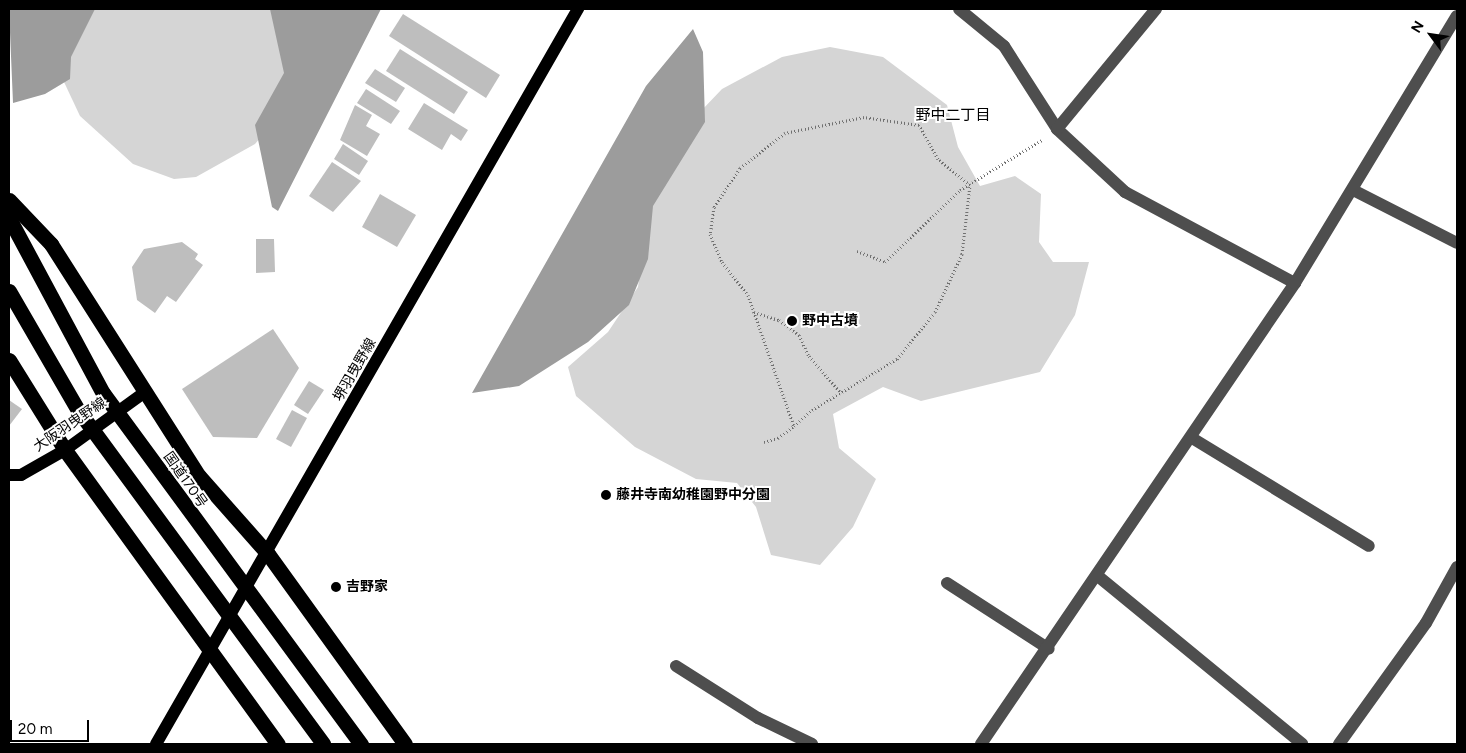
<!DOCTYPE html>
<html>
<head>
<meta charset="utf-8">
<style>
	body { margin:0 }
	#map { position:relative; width:1466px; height:753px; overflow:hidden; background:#fff; font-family:Figtree,"Noto Sans JP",sans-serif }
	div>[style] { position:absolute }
	.green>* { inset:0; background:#d5d5d5 }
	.water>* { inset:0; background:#9c9c9c }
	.building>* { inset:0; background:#bebebe }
	.path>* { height:3px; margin-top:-1.5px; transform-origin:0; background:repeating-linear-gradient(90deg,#707070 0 1px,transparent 0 3.5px) }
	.minor>* { height:12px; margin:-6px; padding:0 6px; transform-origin:6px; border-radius:6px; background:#4e4e4e }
	.major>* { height:12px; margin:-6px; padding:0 6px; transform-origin:6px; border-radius:6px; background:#000 }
	.highway>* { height:15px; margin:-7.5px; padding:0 7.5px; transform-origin:7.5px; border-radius:7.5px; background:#000 }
	.dots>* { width:14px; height:14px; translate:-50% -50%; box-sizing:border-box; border:2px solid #fff; border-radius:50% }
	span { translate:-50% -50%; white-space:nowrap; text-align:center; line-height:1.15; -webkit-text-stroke:4px #fff; paint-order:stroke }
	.poi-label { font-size:14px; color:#000; font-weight:700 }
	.left { translate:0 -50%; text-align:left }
	.street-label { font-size:14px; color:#000 }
	.neighbourhood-label { font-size:15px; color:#000 }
	.frame { position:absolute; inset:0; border:10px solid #000; pointer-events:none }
	.north { position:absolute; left:1406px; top:10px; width:50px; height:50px; -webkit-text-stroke:4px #fff; paint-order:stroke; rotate:301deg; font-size:14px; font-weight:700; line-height:20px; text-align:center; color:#000 }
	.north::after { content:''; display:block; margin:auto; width:18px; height:22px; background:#000; clip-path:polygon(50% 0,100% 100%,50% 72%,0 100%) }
	.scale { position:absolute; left:10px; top:720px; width:79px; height:22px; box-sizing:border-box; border:2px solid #000; border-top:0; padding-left:6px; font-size:15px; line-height:18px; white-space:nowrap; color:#000; -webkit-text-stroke:4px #fff; paint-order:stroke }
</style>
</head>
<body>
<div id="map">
	<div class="green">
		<i style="clip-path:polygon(78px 9px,313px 9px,280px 114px,255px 144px,196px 177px,174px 179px,133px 164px,80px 116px,64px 82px)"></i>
		<i style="clip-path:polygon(830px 47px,883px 57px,947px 105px,958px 147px,980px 186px,1015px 176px,1041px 194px,1039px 242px,1053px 262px,1089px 262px,1075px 315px,1040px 372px,921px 401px,883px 387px,833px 414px,839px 448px,876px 479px,853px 527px,820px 565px,771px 555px,756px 507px,737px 483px,696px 479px,635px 447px,576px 396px,568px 367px,608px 332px,638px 287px,649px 199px,680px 133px,722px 89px,782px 57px)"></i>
	</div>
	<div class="water">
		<i style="clip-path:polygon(9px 9px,95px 9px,71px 57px,70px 79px,45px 94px,13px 103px)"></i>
		<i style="clip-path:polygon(270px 9px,381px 9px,278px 211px,272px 207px,255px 125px,284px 73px)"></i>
		<i style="clip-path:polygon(693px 29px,703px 52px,705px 122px,653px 206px,648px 259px,629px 305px,588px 342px,519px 386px,472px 393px,646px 86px)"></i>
	</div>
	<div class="building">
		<i style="clip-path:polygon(403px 14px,500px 75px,486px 98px,389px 36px)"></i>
		<i style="clip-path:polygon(400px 49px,468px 92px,454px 114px,386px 71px)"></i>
		<i style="clip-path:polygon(375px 69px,405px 88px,396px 102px,365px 83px)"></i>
		<i style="clip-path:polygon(366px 89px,400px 111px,391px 124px,357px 103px)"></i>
		<i style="clip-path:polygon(424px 103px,468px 130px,461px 141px,451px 134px,442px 150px,408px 129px)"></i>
		<i style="clip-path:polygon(355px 105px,372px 115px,366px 126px,380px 134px,367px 156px,340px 140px)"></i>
		<i style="clip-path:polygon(343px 144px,368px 161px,359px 175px,334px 159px)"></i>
		<i style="clip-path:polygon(332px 162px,361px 181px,333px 212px,309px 196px)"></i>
		<i style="clip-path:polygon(380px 194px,416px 215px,397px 247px,362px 227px)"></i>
		<i style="clip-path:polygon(256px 239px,274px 239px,275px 272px,256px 273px)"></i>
		<i style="clip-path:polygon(182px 242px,198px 254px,195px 259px,203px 265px,176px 302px,167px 296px,155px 313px,137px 300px,132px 267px,144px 249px)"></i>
		<i style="clip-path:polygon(273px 329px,299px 368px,257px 438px,213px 437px,182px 389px)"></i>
		<i style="clip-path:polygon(309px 381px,324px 390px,308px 414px,294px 405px)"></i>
		<i style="clip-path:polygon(9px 400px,22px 409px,9px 426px)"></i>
		<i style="clip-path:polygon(292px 410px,307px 418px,291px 447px,276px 439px)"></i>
	</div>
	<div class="path">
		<i style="left:857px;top:251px;width:30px;rotate:21deg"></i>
		<i style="left:885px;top:262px;width:104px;rotate:-43.8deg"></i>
		<i style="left:960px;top:190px;width:96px;rotate:-31.4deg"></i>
		<i style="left:754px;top:312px;width:26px;rotate:18deg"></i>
		<i style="left:779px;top:320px;width:25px;rotate:37deg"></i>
		<i style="left:799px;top:335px;width:23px;rotate:65deg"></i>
		<i style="left:809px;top:356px;width:49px;rotate:49.1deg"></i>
		<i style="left:764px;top:442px;width:15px;rotate:-16deg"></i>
		<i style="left:778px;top:438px;width:20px;rotate:-37deg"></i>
		<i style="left:794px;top:426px;width:24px;rotate:-42deg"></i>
		<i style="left:812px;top:410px;width:99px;rotate:-31deg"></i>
		<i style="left:897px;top:359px;width:60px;rotate:-51deg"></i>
		<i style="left:935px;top:312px;width:64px;rotate:-65deg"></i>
		<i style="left:962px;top:254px;width:69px;rotate:-83.4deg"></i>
		<i style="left:970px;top:185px;width:41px;rotate:-140.9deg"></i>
		<i style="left:938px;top:159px;width:39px;rotate:-119deg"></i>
		<i style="left:919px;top:125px;width:56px;rotate:-171.7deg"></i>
		<i style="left:864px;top:117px;width:81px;rotate:168.6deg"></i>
		<i style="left:785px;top:133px;width:57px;rotate:142.1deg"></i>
		<i style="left:740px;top:168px;width:47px;rotate:123.7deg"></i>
		<i style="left:714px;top:207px;width:27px;rotate:98deg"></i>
		<i style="left:710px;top:234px;width:30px;rotate:67deg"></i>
		<i style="left:722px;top:262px;width:42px;rotate:51.8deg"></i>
		<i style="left:748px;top:295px;width:139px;rotate:70.7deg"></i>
	</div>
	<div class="minor">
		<i style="left:959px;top:9px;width:58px;rotate:39.4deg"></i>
		<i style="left:1004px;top:46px;width:98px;rotate:57.4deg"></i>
		<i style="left:1057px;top:129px;width:93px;rotate:42.8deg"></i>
		<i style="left:1125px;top:192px;width:193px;rotate:28.2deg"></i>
		<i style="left:1057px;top:129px;width:156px;rotate:-50.5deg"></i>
		<i style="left:1355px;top:191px;width:114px;rotate:27deg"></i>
		<i style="left:1192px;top:438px;width:207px;rotate:31.4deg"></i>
		<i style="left:1099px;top:577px;width:263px;rotate:39.4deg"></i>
		<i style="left:947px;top:583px;width:121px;rotate:32.9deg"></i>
		<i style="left:676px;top:666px;width:97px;rotate:32.4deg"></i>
		<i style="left:758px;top:718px;width:60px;rotate:25.7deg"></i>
		<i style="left:981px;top:744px;width:558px;rotate:-55.74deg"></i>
		<i style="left:1295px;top:283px;width:312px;rotate:-58.8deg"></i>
		<i style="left:1339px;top:744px;width:149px;rotate:-54.3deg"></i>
		<i style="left:1426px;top:623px;width:64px;rotate:-61deg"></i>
	</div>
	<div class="major">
		<i style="left:9px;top:475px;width:12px"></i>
		<i style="left:21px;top:475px;width:51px;rotate:-29.6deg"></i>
		<i style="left:65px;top:450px;width:99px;rotate:-35.9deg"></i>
		<i style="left:156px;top:744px;width:848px;rotate:-60.14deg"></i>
	</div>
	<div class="highway">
		<i style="left:9px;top:200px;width:61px;rotate:46.3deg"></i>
		<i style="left:51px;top:244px;width:275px;rotate:57.5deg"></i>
		<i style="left:199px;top:476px;width:104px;rotate:48.5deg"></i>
		<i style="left:268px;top:554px;width:234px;rotate:54.2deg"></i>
		<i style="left:9px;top:218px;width:199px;rotate:61.8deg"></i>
		<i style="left:103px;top:393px;width:436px;rotate:53.7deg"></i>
		<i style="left:9px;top:291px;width:138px;rotate:59.9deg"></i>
		<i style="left:78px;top:410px;width:414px;rotate:53.7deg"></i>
		<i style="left:9px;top:360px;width:106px;rotate:58.1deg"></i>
		<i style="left:65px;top:450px;width:363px;rotate:54.1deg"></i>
	</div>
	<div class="dots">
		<i style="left:792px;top:321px;background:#000"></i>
		<i style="left:606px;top:495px;background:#000"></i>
		<i style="left:336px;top:587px;background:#000"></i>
	</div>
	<div class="poi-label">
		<span class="left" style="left:802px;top:321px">野中古墳</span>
		<span class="left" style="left:616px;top:495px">藤井寺南幼稚園野中分園</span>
		<span class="left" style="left:346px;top:587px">吉野家</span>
	</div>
	<div class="street-label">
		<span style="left:355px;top:370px;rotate:-60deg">堺羽曳野線</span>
		<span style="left:70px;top:425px;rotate:-34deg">大阪羽曳野線</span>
		<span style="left:185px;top:480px;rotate:55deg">国道170号</span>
	</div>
	<div class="neighbourhood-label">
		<span style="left:953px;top:116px">野中二丁目</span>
	</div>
	<div class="frame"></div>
	<div class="north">N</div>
	<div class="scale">20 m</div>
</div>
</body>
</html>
